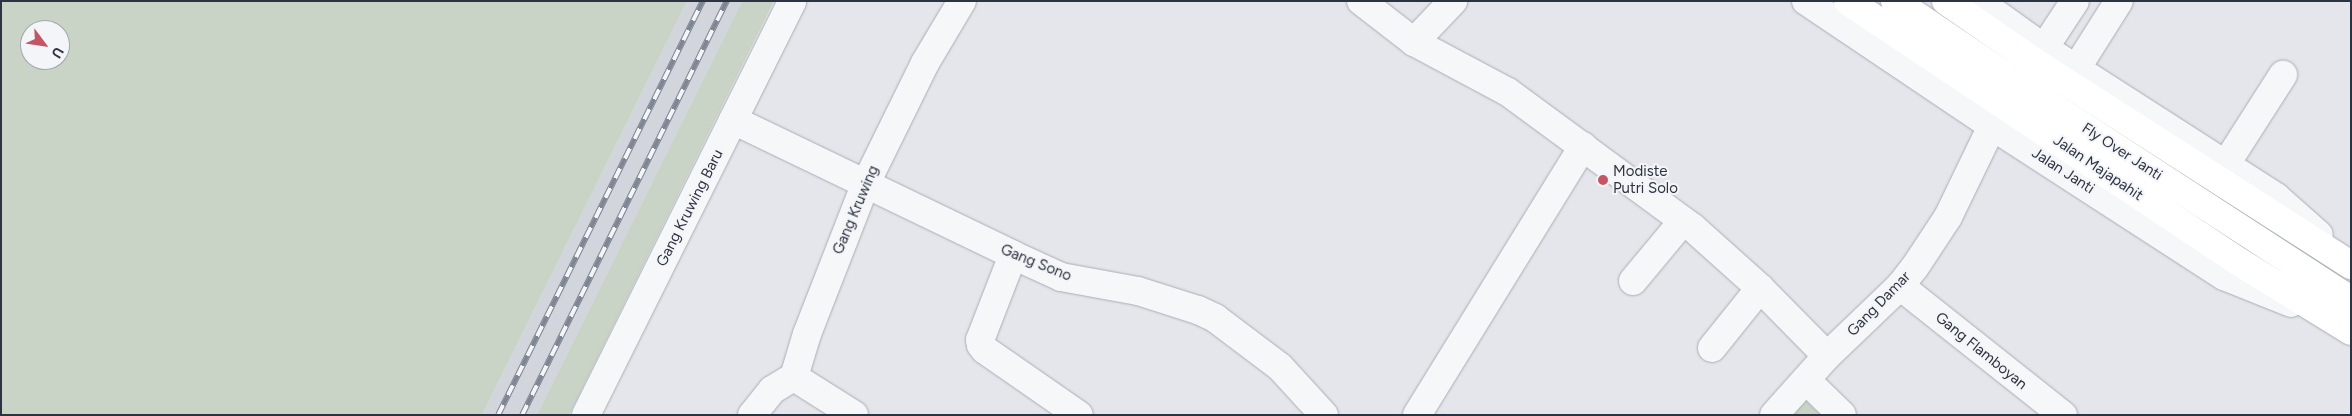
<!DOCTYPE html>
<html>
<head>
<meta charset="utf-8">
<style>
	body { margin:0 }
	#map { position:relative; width:2352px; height:416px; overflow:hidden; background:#e4e6eb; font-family:Figtree,sans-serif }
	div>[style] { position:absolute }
	.built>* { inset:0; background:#d2d6dc }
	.green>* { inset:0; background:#c9d4c6 }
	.roads { filter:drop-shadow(0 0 1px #a9adb5) drop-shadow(0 0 1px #a9adb5) }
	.minor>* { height:28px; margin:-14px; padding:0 14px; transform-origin:14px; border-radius:14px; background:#f6f7f9 }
	.tertiary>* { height:28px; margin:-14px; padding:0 14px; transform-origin:14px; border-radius:14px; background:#f6f7f9 }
	.trunk>* { height:28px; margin:-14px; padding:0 14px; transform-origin:14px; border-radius:14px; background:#fff }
	.rail>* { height:5.5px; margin-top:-2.75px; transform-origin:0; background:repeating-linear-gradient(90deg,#f4f5f8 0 11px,#7f8693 0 22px); box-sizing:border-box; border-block:1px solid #7f8693 }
	.dots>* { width:14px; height:14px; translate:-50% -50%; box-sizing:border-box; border:2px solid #f4f5f8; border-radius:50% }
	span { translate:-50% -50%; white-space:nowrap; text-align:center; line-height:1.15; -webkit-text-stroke:4px #f4f5f8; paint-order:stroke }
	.street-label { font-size:15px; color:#2d3441 }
	.poi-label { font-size:15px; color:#2d3441 }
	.left { translate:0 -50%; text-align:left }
	.frame { position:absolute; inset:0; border:2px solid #2d3441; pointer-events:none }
	.north { position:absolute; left:20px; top:20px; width:50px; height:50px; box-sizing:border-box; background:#f4f5f8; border:1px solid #a4a8af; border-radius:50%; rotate:121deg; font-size:14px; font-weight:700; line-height:20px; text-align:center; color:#2d3441 }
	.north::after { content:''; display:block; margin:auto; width:18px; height:22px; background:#c35565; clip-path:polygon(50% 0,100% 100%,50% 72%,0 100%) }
</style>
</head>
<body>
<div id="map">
	<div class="built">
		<i style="clip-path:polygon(687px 1px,742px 1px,537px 415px,482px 415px)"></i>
	</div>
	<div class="green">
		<i style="clip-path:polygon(evenodd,1px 1px,687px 1px,482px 415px,1px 415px,1px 1px,30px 30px,60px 30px,60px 60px,30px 60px,30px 30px)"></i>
		<i style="clip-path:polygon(742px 1px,774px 1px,569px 415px,537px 415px)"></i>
		<i style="clip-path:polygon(1805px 400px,1821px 415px,1792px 415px)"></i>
	</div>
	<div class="roads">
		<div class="minor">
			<i style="left:1361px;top:1px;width:67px;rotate:37.7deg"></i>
			<i style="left:1414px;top:42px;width:106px;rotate:28deg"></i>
			<i style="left:1508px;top:92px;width:228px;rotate:36.3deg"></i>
			<i style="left:1692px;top:227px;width:91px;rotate:41.9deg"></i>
			<i style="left:1760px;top:288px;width:95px;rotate:45.4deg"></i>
			<i style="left:1414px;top:42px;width:57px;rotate:-46.4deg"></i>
			<i style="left:2044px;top:48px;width:56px;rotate:-56.6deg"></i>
			<i style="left:2076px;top:69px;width:80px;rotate:-57.7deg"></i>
			<i style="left:733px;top:120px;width:311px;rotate:25.7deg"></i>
			<i style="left:1013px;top:255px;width:53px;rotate:24.6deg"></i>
			<i style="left:1061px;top:277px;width:78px;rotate:10.3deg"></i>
			<i style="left:1138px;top:291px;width:63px;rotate:17.6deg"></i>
			<i style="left:1198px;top:310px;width:19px;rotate:25deg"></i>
			<i style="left:1215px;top:318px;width:81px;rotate:37deg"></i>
			<i style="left:1280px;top:367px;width:65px;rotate:47.5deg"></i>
			<i style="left:2226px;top:164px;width:106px;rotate:-57.4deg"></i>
			<i style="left:1013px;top:255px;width:91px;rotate:111.2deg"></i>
			<i style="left:980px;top:340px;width:5px;rotate:79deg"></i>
			<i style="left:981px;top:345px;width:6px;rotate:51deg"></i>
			<i style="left:985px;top:350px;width:114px;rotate:34.7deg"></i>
			<i style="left:1633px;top:281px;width:78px;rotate:-50.2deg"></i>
			<i style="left:1900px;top:286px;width:208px;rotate:38.4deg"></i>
			<i style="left:1712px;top:348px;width:77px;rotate:-51.3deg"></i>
			<i style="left:794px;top:377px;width:71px;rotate:32.3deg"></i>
			<i style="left:1806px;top:380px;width:50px;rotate:44.2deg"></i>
			<i style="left:586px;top:415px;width:462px;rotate:-63.5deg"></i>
			<i style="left:752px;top:415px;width:32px;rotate:-51deg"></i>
			<i style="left:772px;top:390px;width:26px;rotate:-31deg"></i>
			<i style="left:794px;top:377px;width:45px;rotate:-73.2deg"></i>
			<i style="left:807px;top:334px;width:162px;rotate:-68.7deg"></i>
			<i style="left:866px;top:183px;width:134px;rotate:-63.8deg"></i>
			<i style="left:925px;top:63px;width:72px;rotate:-59.2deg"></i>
			<i style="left:1417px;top:415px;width:316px;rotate:-58.3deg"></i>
			<i style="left:1774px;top:415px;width:79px;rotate:-48.1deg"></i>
			<i style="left:1827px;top:356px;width:101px;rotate:-43.8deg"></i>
			<i style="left:1900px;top:286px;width:24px;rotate:-52deg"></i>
			<i style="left:1915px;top:267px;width:60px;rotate:-56.6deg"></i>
			<i style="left:1948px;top:217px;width:101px;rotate:-64.2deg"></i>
		</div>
		<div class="tertiary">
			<i style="left:1806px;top:1px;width:224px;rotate:33.9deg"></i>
			<i style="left:1992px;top:126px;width:276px;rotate:32.9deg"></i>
			<i style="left:2224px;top:276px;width:72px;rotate:21.9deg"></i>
			<i style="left:1978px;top:1px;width:81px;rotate:35.5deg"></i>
			<i style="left:2044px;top:48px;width:276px;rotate:32.7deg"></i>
			<i style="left:2276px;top:197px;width:57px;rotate:41.5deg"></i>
		</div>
		<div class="trunk">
			<i style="left:1848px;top:1px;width:463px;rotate:33.7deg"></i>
			<i style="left:2233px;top:258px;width:139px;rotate:31.7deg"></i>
			<i style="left:1895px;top:1px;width:148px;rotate:34deg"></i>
			<i style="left:2018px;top:84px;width:397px;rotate:33deg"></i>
			<i style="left:1946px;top:1px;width:106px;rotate:34.6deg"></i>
			<i style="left:2033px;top:61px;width:378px;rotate:32.7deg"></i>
		</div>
	</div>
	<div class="rail">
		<i style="left:498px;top:415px;width:462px;rotate:-63.7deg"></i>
		<i style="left:522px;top:415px;width:462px;rotate:-63.7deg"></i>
	</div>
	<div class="dots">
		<i style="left:1603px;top:180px;background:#c35565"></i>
	</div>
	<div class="street-label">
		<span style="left:2122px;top:152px;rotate:33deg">Fly Over Janti</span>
		<span style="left:2098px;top:168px;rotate:34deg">Jalan Majapahit</span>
		<span style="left:2063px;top:171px;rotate:33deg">Jalan Janti</span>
		<span style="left:690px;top:208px;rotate:-63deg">Gang Kruwing Baru</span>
		<span style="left:856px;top:210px;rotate:-67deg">Gang Kruwing</span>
		<span style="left:1036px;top:263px;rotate:22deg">Gang Sono</span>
		<span style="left:1879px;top:304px;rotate:-46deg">Gang Damar</span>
		<span style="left:1981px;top:351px;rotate:39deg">Gang Flamboyan</span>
	</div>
	<div class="poi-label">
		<span class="left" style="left:1613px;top:180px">Modiste<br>Putri Solo</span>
	</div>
	<div class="frame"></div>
	<div class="north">U</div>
</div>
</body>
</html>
